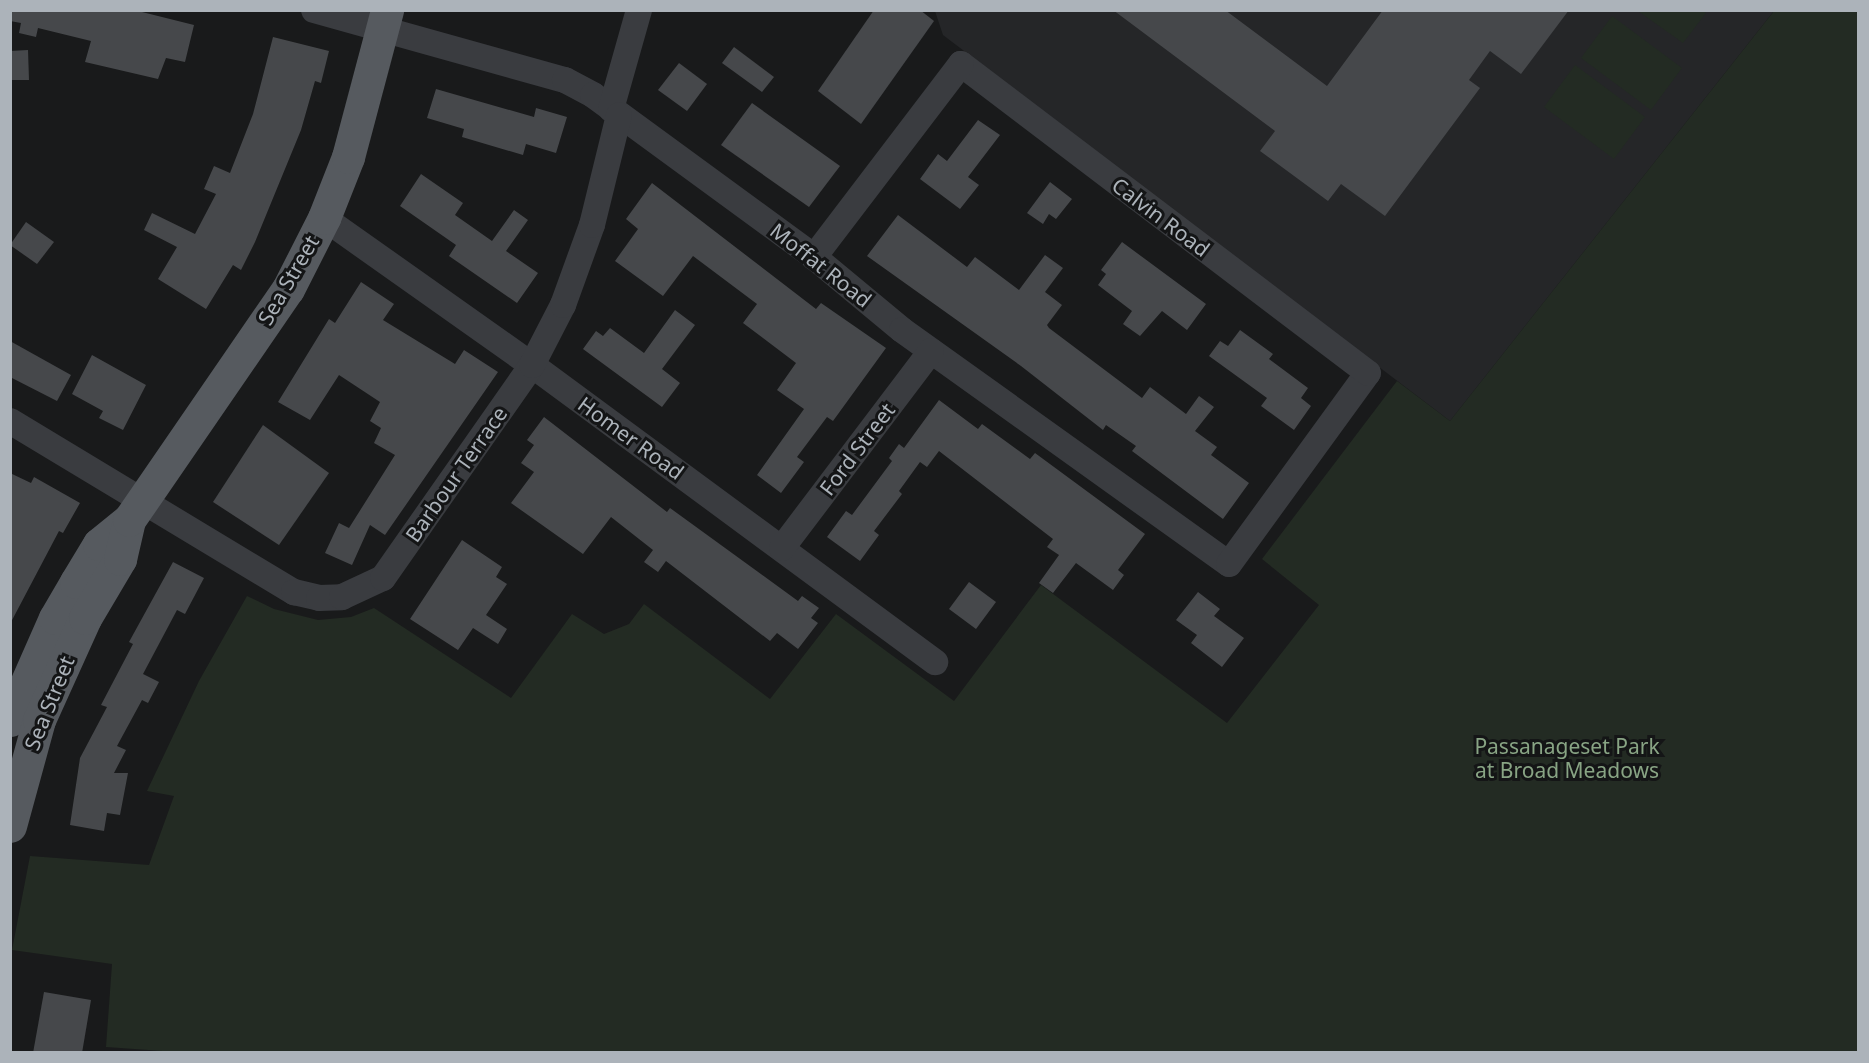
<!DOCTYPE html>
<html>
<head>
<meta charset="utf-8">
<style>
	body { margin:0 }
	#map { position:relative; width:1869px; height:1063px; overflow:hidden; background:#191a1b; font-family:"Noto Sans",sans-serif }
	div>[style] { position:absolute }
	.built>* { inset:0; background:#252628 }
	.green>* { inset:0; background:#232b23 }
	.building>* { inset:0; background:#46484b }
	.minor>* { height:26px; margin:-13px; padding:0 13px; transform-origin:13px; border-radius:13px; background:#3a3c40 }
	.major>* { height:33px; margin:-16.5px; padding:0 16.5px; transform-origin:16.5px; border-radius:16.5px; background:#565a5f }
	span { translate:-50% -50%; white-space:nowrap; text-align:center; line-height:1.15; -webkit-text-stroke:6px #141516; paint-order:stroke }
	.street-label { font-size:21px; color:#acb3ba }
	.park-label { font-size:21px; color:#88a484 }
	.frame { position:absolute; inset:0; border:12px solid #acb3ba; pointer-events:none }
</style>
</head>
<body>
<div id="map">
	<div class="built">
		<i style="clip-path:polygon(935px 11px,1774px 11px,1450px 421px,943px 35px)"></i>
	</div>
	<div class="green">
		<i style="clip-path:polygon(1703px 11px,1706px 13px,1683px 43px,1638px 11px)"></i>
		<i style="clip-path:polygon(1774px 11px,1858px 11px,1858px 1052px,177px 1052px,106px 1047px,112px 964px,12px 950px,30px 856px,149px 865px,174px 796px,147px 791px,199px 681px,247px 596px,274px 609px,318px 620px,351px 617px,374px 608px,511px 698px,572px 614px,604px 634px,629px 624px,644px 604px,770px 699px,836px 614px,954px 701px,1041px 585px,1227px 723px,1319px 605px,1262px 559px,1397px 381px,1450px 421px)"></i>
		<i style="clip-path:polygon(1612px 16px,1682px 68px,1651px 110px,1581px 58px)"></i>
		<i style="clip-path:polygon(1575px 65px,1645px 117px,1614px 159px,1544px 107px)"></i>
	</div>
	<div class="building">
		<i style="clip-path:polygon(10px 10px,134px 10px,194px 25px,185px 62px,166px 58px,158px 79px,85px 62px,91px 41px,38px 28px,36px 37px,19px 33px,21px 23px,10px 21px)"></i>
		<i style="clip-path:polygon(874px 10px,920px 10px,934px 21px,861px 124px,818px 91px)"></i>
		<i style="clip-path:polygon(1113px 10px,1225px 10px,1327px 86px,1383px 10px,1569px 10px,1521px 74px,1490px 51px,1469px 80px,1480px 88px,1385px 216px,1341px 184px,1328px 201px,1260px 151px,1275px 131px)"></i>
		<i style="clip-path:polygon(273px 37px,329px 51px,321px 83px,315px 81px,301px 130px,255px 242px,241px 270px,233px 265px,206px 309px,158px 279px,177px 247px,144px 230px,152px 213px,195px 234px,216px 194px,204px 189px,214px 166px,230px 173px,253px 114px)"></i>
		<i style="clip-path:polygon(734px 47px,774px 77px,762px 92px,722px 63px)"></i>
		<i style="clip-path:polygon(28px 50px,29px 80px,10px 80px,10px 51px)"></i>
		<i style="clip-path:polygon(679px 63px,707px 84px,687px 111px,658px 90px)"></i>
		<i style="clip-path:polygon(436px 89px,534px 117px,536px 108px,567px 117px,556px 153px,526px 144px,523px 155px,462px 137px,464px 129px,427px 118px)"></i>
		<i style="clip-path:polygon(752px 103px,840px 166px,809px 207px,721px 145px)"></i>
		<i style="clip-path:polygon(978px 120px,1000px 135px,968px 177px,979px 185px,960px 209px,920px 179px,938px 154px,947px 161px)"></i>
		<i style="clip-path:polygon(421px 174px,463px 203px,455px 215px,492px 241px,514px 210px,528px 220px,506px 251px,538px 273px,517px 303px,449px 256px,456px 245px,400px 206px)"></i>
		<i style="clip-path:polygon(1050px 182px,1072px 199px,1056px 219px,1049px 214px,1043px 224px,1027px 213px)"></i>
		<i style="clip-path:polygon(652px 183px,816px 309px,821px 303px,886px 348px,833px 421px,827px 417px,797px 457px,804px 462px,781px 493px,757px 475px,804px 409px,777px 390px,796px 363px,743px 323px,757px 304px,693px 256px,663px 296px,615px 261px,638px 229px,626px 219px)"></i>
		<i style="clip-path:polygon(898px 215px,967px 267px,975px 257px,1019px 290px,1045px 255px,1063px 268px,1045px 292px,1062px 305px,1047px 325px,1049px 328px,1142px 398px,1150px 387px,1186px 414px,1199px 396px,1214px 407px,1195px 431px,1217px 447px,1211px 455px,1249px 483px,1223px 519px,1132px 451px,1136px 446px,1106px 425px,1103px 430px,1021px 366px,867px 256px)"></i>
		<i style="clip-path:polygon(26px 222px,54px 242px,37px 264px,10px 245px)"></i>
		<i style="clip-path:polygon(1122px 242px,1206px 304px,1187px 330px,1162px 311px,1140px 336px,1123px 324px,1132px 311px,1098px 285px,1106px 274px,1101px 270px)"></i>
		<i style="clip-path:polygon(361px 282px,394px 304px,383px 320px,455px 364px,464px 350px,498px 372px,385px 535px,370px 525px,352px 565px,325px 553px,339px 523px,349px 528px,395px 455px,374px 443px,381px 428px,370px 421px,380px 402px,339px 375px,310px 420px,278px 402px,329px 319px,335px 323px)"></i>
		<i style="clip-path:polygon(675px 310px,695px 325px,662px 369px,680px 383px,662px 407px,583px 349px,596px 331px,603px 336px,610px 328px,644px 353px)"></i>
		<i style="clip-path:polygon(1240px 330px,1273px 354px,1269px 359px,1308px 388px,1301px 398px,1311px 406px,1294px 430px,1261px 406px,1267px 398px,1209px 356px,1220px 341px,1228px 346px)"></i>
		<i style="clip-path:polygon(10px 341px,71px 375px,57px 401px,10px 377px)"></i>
		<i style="clip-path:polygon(92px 355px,146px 385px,123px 430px,99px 418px,103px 411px,72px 394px)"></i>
		<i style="clip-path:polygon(939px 400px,978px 429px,982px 424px,1030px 459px,1035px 453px,1145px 534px,1118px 570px,1124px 575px,1113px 590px,1076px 563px,1053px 593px,1039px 583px,1059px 555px,1047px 547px,1053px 539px,939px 451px,927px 467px,920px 462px,899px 491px,902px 494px,874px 531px,879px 535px,860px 561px,827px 537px,846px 511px,852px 515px,892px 461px,889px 458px,899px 444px,904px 448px)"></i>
		<i style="clip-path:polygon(544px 417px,667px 512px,670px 508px,798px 601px,802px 596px,819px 608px,811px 618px,818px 623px,798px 649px,777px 633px,770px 641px,666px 561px,658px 572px,644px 562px,653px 550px,611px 517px,583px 554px,511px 503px,534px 472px,521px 463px,534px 445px,527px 440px)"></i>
		<i style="clip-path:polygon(263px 425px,329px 473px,279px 545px,213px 502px)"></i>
		<i style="clip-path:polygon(10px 473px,31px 483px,34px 477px,80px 503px,63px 533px,59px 531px,10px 624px)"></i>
		<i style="clip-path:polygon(462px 540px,502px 567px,496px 577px,507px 584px,486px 615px,507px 629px,498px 644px,473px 628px,458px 650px,410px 619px)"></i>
		<i style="clip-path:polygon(173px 562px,204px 578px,185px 614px,177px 610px,143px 674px,159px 682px,148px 703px,142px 700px,117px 746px,126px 750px,114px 773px,128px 773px,120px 815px,107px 813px,104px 831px,70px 825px,80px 758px,107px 707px,101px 705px,133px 644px,129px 642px)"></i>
		<i style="clip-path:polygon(969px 582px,996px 602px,976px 629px,949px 609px)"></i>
		<i style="clip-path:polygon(1198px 592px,1220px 609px,1214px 616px,1244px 638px,1222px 667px,1191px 643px,1197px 635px,1176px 620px)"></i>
		<i style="clip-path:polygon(44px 992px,91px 1000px,82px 1053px,33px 1053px)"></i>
	</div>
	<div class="minor">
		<i style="left:314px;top:10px;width:261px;rotate:15.6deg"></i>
		<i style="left:565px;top:80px;width:32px;rotate:28deg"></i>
		<i style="left:593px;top:95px;width:274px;rotate:36.2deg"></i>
		<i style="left:814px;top:257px;width:114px;rotate:39.7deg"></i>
		<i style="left:902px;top:330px;width:402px;rotate:35.6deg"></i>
		<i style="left:1229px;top:564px;width:236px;rotate:-54deg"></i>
		<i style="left:1368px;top:373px;width:511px;rotate:-142.79deg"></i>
		<i style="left:961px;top:64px;width:243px;rotate:127.3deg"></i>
		<i style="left:611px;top:109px;width:103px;rotate:-74.2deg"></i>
		<i style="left:324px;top:218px;width:255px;rotate:35.3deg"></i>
		<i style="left:532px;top:365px;width:501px;rotate:36.39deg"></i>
		<i style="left:10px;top:421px;width:332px;rotate:31.1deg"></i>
		<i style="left:294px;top:592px;width:26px;rotate:13deg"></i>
		<i style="left:319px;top:598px;width:23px;rotate:-2deg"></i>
		<i style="left:342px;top:597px;width:45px;rotate:-24.9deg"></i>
		<i style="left:383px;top:578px;width:260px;rotate:-55deg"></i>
		<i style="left:532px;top:365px;width:68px;rotate:-62.7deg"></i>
		<i style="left:563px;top:305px;width:85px;rotate:-70.1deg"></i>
		<i style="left:592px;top:225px;width:113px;rotate:-76.2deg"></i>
		<i style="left:782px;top:548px;width:247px;rotate:-52.9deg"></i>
	</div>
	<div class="major">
		<i style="left:10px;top:720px;width:111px;rotate:-66.2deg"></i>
		<i style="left:55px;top:618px;width:42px;rotate:-59.7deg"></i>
		<i style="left:76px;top:582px;width:44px;rotate:-58.8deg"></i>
		<i style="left:99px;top:544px;width:38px;rotate:-39deg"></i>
		<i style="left:10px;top:826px;width:110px;rotate:-74.7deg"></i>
		<i style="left:39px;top:720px;width:112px;rotate:-65.7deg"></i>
		<i style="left:85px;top:618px;width:69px;rotate:-59.3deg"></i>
		<i style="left:120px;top:559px;width:40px;rotate:-77deg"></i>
		<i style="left:129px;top:520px;width:280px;rotate:-55.5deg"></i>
		<i style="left:288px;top:289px;width:80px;rotate:-63.1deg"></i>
		<i style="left:324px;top:218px;width:66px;rotate:-68.5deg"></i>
		<i style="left:348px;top:157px;width:152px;rotate:-75.1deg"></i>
	</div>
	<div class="street-label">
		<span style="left:1161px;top:217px;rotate:37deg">Calvin Road</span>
		<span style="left:821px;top:265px;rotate:38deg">Moffat Road</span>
		<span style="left:288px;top:280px;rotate:-60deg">Sea Street</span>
		<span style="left:631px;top:438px;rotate:36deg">Homer Road</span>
		<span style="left:857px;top:449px;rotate:-53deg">Ford Street</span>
		<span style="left:456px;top:474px;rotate:-55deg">Barbour Terrace</span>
		<span style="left:49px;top:703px;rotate:-68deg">Sea Street</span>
	</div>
	<div class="park-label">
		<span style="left:1567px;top:758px">Passanageset Park<br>at Broad Meadows</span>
	</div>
	<div class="frame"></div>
</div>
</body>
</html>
